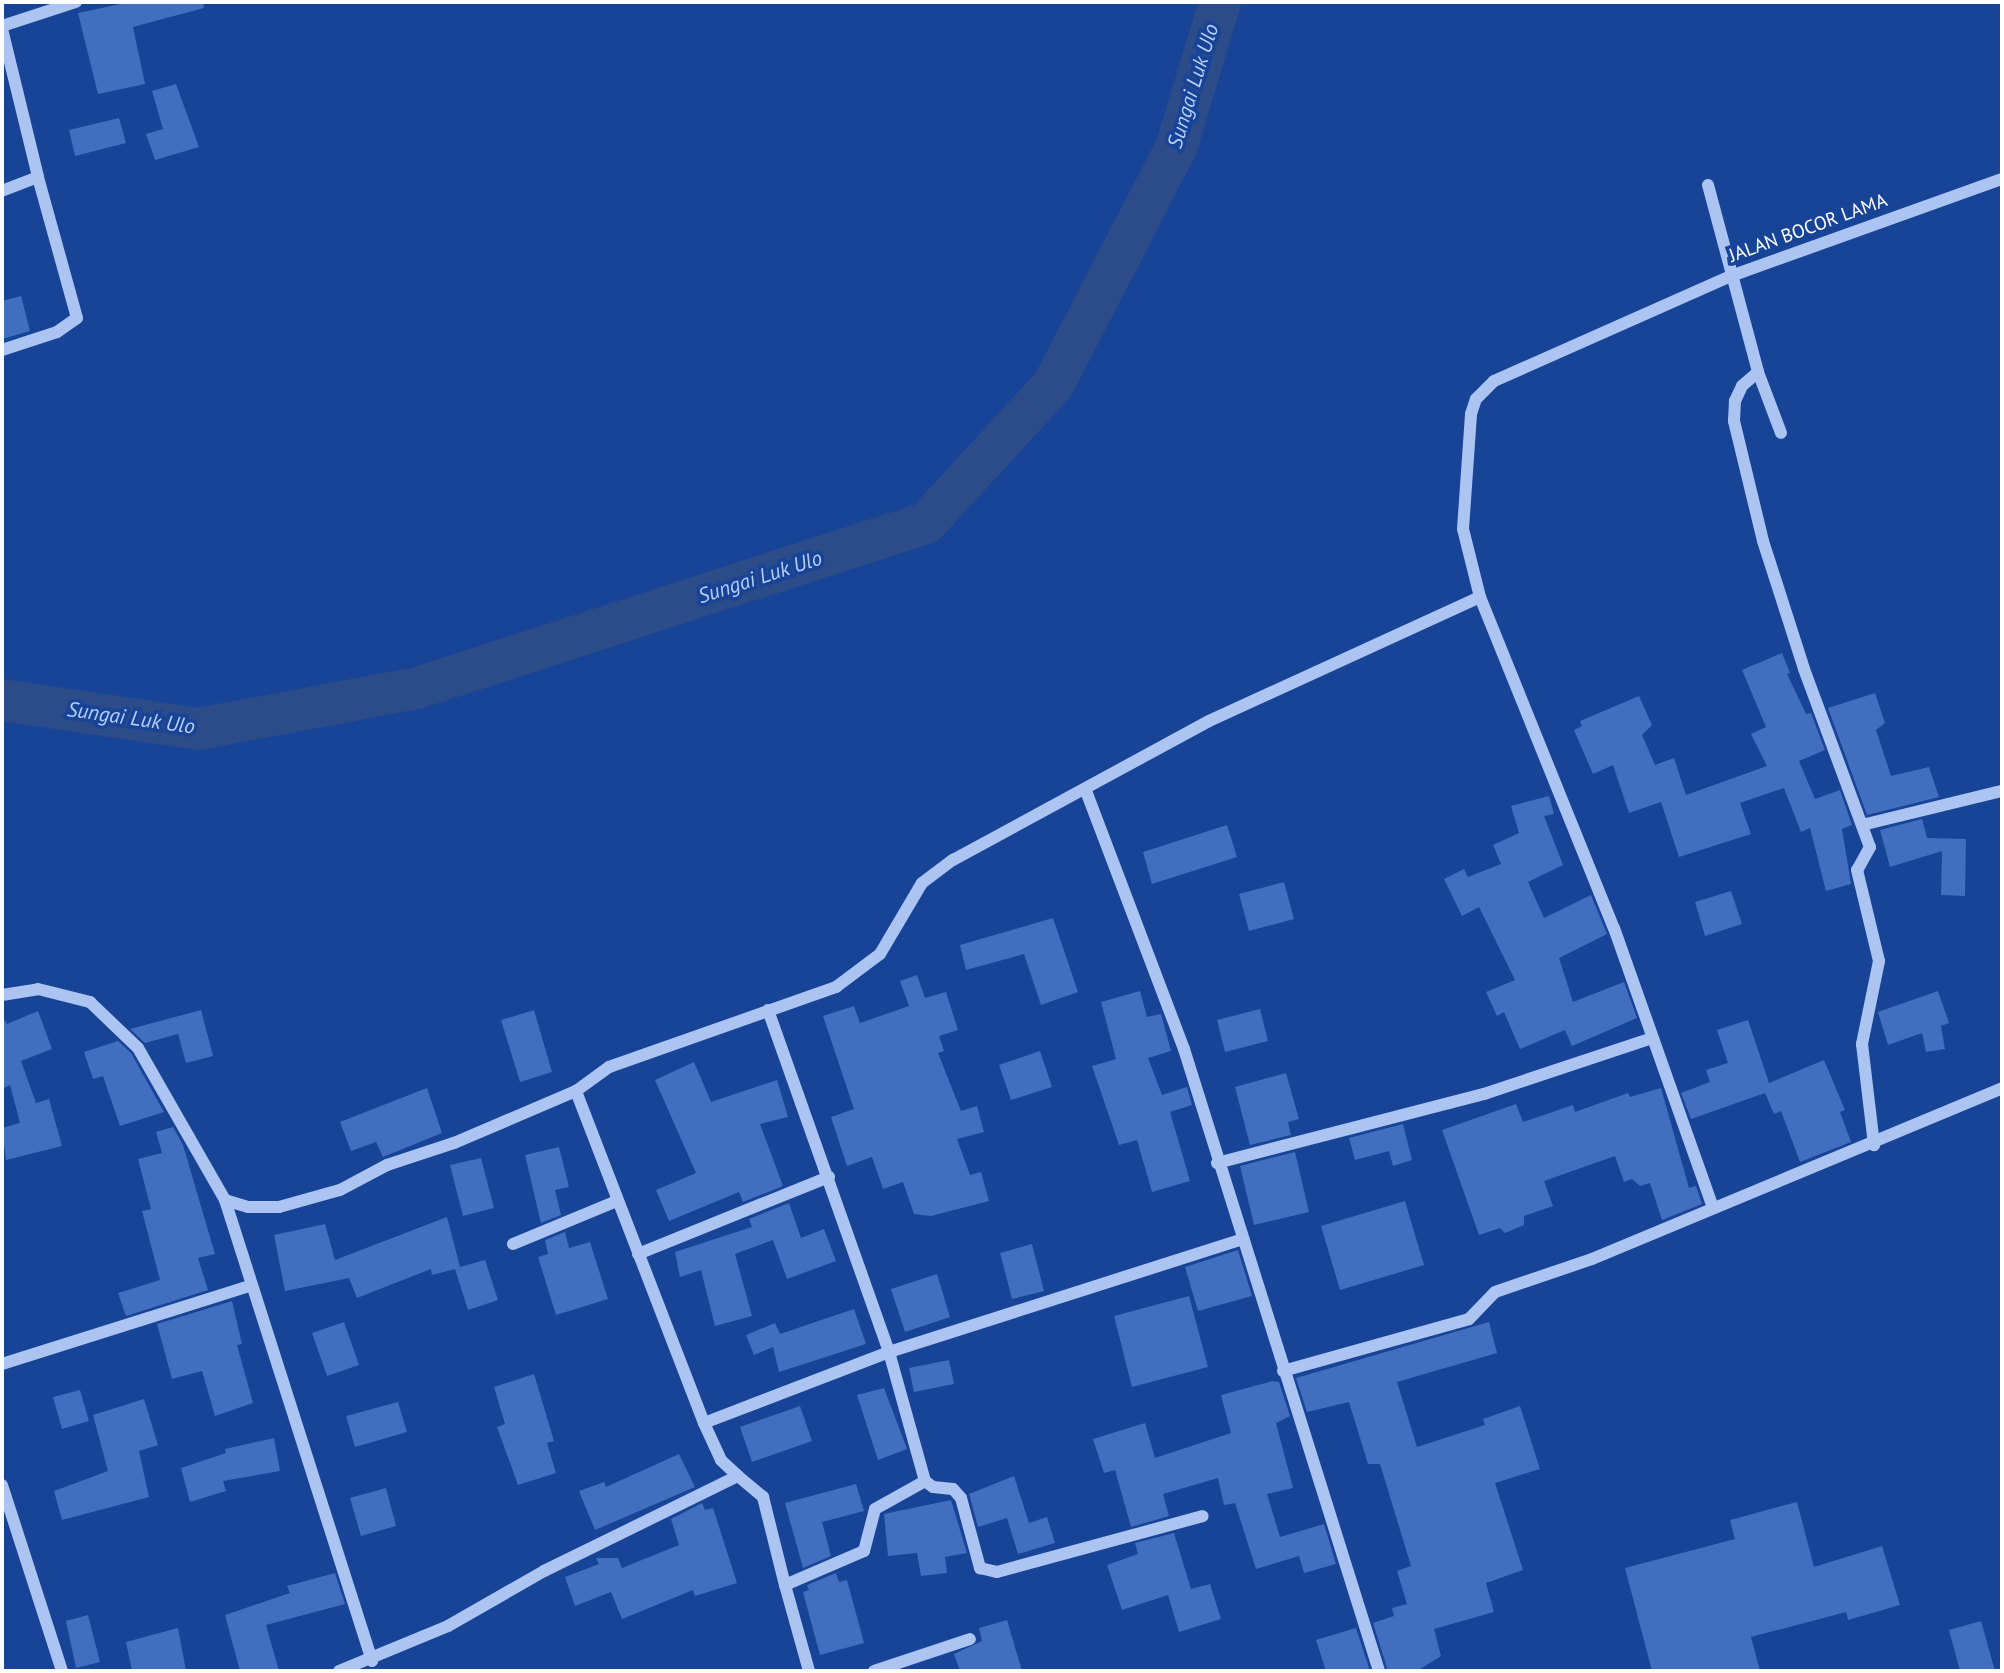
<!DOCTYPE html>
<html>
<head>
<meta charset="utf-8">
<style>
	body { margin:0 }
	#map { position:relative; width:2004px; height:1673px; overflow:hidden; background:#184497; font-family:"PT Sans",sans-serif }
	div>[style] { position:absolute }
	.river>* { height:42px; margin:-21px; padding:0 21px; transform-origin:21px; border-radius:21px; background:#2b4b89 }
	.building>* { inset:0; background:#416ebe }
	.minor>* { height:12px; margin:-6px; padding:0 6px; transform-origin:6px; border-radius:6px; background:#abc4f1 }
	span { translate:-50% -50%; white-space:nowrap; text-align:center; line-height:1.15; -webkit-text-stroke:7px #184497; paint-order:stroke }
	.street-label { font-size:19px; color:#fff }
	.water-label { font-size:21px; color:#b7cff8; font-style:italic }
	.frame { position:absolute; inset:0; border:4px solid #fff; pointer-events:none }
</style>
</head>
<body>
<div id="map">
	<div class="river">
		<i style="left:2px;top:700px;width:199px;rotate:8.4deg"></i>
		<i style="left:199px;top:729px;width:222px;rotate:-10.7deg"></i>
		<i style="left:417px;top:688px;width:535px;rotate:-17.96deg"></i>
		<i style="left:926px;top:523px;width:188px;rotate:-47.4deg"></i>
		<i style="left:1053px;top:385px;width:267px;rotate:-62.6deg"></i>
		<i style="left:1176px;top:148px;width:152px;rotate:-73.2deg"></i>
	</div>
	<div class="building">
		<i style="clip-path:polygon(130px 2px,203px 2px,204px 8px,133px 27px,145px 84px,98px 94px,78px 13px)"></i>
		<i style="clip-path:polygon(176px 84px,199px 147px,155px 160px,146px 134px,163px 129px,152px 91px)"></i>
		<i style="clip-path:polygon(119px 118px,126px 143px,75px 156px,69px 130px)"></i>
		<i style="clip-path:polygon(21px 296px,30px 331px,2px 339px,2px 301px)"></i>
		<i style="clip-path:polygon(1782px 653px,1790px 673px,1787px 674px,1806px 714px,1811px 713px,1825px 750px,1799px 761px,1815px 799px,1840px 790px,1852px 825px,1842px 829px,1851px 884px,1826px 891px,1810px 828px,1801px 832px,1784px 788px,1740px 803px,1751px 834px,1679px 857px,1661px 802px,1629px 813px,1613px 765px,1593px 774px,1574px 730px,1582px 726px,1580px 721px,1639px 696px,1652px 725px,1642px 735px,1655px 765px,1674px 758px,1686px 795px,1767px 766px,1751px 734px,1766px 727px,1742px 670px)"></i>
		<i style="clip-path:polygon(1875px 693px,1885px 723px,1876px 730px,1891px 776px,1929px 767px,1939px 797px,1867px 815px,1828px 708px)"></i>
		<i style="clip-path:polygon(1549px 796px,1554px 814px,1544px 816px,1563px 865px,1528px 882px,1544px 918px,1591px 895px,1607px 934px,1559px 958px,1573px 1002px,1624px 982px,1637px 1018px,1572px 1046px,1565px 1030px,1520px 1049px,1504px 1012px,1497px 1016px,1486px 992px,1515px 980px,1479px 907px,1462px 916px,1444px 879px,1464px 869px,1468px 877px,1501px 864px,1493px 845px,1519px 833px,1511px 806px)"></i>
		<i style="clip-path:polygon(1922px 819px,1927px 838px,1966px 839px,1965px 896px,1941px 895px,1942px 851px,1890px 867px,1880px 830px)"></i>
		<i style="clip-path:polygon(1227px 825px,1237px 857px,1152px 884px,1143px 852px)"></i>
		<i style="clip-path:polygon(1284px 882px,1294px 919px,1249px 931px,1239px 894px)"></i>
		<i style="clip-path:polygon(1731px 891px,1742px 924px,1705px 936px,1695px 902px)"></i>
		<i style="clip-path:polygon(1053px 918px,1078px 992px,1041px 1005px,1024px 954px,966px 970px,960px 945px)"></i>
		<i style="clip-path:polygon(917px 975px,925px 998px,946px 992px,958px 1030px,939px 1036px,944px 1051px,938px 1053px,961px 1111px,977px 1106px,984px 1132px,957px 1139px,970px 1175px,981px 1172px,989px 1201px,931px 1216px,914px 1214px,903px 1182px,883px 1189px,872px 1157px,847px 1166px,831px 1117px,854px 1109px,823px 1016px,854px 1006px,860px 1023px,909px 1006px,900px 981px)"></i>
		<i style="clip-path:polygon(1140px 991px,1147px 1017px,1161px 1014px,1171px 1051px,1148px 1058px,1162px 1095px,1187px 1087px,1192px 1105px,1170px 1112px,1190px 1181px,1152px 1192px,1137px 1140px,1119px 1145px,1092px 1066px,1116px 1059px,1101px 1002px)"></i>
		<i style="clip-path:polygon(1938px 991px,1949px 1023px,1941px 1026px,1945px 1049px,1926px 1052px,1922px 1033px,1888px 1045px,1878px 1012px)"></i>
		<i style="clip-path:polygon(1260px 1009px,1268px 1041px,1225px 1052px,1217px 1020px)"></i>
		<i style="clip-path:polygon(201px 1010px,213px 1056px,186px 1063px,178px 1034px,145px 1043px,130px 1029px)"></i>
		<i style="clip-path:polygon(534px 1010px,552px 1072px,520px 1082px,501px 1020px)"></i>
		<i style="clip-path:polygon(38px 1011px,52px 1049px,21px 1061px,36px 1103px,49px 1099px,62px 1146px,6px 1160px,2px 1128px,20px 1123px,10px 1085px,2px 1089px,2px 1016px,7px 1024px)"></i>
		<i style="clip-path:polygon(1748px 1020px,1769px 1083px,1824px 1060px,1845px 1110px,1840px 1112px,1851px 1142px,1800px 1162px,1781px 1111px,1774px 1114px,1765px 1093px,1691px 1119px,1681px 1093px,1710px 1082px,1706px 1070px,1728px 1063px,1717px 1030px)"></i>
		<i style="clip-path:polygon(118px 1041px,131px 1053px,164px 1112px,120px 1126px,103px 1076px,93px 1079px,84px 1052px)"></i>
		<i style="clip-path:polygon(1040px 1051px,1052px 1087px,1011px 1100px,999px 1065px)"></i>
		<i style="clip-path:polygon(694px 1062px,711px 1102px,777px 1080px,788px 1117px,760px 1124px,783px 1186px,743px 1202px,739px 1192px,669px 1221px,656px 1190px,696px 1173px,655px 1080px)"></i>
		<i style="clip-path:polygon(1286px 1073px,1299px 1119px,1288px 1122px,1291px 1135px,1250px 1145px,1235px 1087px)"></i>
		<i style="clip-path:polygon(427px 1088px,442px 1133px,383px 1157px,376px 1142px,351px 1151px,340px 1122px)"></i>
		<i style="clip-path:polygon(1661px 1088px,1689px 1188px,1696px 1186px,1702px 1204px,1662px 1220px,1650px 1183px,1640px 1186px,1632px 1179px,1624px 1182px,1615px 1156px,1544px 1181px,1553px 1206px,1524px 1216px,1524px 1225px,1505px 1233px,1500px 1228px,1479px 1235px,1442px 1130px,1516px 1104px,1523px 1122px,1573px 1105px,1575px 1112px,1628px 1093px,1630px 1097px)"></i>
		<i style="clip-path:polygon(1403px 1124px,1412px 1160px,1393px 1166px,1389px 1151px,1355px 1160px,1349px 1138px)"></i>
		<i style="clip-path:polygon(173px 1127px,183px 1145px,215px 1254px,198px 1258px,208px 1290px,126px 1316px,118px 1293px,160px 1280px,142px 1211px,151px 1209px,138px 1159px,162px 1153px,156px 1132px)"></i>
		<i style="clip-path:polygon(559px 1147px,569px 1187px,555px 1190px,561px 1215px,541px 1223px,525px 1155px)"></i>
		<i style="clip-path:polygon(1295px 1152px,1309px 1212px,1254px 1225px,1240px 1166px)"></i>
		<i style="clip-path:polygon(481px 1158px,494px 1208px,463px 1216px,450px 1165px)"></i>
		<i style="clip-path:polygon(1405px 1201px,1424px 1265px,1340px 1290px,1321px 1226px)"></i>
		<i style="clip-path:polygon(789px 1203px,801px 1238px,824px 1229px,836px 1261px,787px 1279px,773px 1240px,735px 1254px,752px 1316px,715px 1326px,701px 1270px,680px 1277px,675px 1252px,752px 1227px,749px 1219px)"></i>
		<i style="clip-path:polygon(447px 1217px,460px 1267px,485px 1260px,498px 1300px,468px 1310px,455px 1269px,432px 1275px,431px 1269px,357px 1298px,349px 1278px,285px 1291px,274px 1235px,325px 1224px,335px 1260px)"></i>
		<i style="clip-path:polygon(565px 1232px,569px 1248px,590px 1242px,608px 1299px,556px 1315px,538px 1257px,548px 1254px,545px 1240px)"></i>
		<i style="clip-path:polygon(1032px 1244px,1044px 1291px,1012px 1299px,1000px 1253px)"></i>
		<i style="clip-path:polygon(1238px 1250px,1252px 1296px,1198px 1311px,1185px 1267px)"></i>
		<i style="clip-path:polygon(937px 1274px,950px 1317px,905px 1332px,891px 1289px)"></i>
		<i style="clip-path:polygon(1189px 1296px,1208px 1367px,1132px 1387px,1114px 1316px)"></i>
		<i style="clip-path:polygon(232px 1301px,242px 1344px,237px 1345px,253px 1403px,215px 1416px,202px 1371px,172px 1379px,157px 1324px)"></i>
		<i style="clip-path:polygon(854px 1309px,866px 1344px,779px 1372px,773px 1347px,754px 1355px,746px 1335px,775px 1323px,780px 1334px)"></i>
		<i style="clip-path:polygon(344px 1322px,359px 1365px,327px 1376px,312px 1333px)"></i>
		<i style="clip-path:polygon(1489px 1322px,1497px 1353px,1397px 1382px,1417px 1447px,1485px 1425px,1483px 1419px,1520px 1406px,1540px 1469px,1495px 1483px,1523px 1570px,1486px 1583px,1494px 1612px,1434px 1629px,1441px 1656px,1417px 1671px,1388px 1671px,1373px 1623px,1394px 1616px,1392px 1608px,1407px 1604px,1397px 1571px,1411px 1566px,1380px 1464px,1368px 1464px,1349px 1402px,1307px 1412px,1296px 1378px)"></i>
		<i style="clip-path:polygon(949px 1360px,954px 1384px,914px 1392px,909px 1368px)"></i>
		<i style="clip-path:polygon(534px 1374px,554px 1441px,547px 1443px,556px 1473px,518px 1485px,497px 1427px,505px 1424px,494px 1387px)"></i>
		<i style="clip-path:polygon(1273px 1381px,1279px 1382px,1290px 1416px,1276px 1423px,1293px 1488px,1267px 1494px,1280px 1537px,1324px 1524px,1336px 1564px,1304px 1573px,1299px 1556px,1256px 1569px,1235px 1503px,1224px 1505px,1218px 1478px,1163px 1494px,1169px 1516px,1131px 1527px,1115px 1470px,1104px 1473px,1093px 1439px,1145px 1423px,1155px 1458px,1231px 1433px,1221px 1395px)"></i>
		<i style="clip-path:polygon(884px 1388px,907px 1449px,878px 1460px,857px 1395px)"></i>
		<i style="clip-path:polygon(80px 1390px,89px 1421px,62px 1429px,53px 1397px)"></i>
		<i style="clip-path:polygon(144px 1399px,158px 1445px,139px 1451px,149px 1497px,62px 1520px,54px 1491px,108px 1471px,93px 1415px)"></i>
		<i style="clip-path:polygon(398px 1402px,407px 1432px,355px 1447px,346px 1416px)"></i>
		<i style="clip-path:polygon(800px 1406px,812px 1441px,752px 1462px,740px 1427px)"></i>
		<i style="clip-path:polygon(274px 1438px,280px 1471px,223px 1481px,226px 1491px,190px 1502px,181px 1468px,226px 1453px,225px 1449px)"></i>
		<i style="clip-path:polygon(679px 1454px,695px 1487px,595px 1530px,579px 1491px,604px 1482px,606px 1487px)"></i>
		<i style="clip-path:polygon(1014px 1476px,1029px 1523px,1047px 1517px,1055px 1543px,1018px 1554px,1007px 1518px,978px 1527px,969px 1494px)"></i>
		<i style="clip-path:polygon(856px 1484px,864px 1511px,822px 1522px,831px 1556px,803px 1568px,785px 1503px)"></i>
		<i style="clip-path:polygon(386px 1488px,396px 1526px,361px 1536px,350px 1498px)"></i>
		<i style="clip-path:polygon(951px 1500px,967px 1553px,945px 1557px,947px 1573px,921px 1576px,917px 1553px,888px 1556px,884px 1514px)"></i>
		<i style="clip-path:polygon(1797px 1502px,1814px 1567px,1882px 1546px,1900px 1605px,1848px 1620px,1846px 1612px,1751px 1637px,1760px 1671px,1652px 1671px,1625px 1568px,1735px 1539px,1730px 1520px)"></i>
		<i style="clip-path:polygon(702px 1503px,705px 1510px,713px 1508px,737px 1583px,695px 1596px,693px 1590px,622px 1619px,611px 1592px,575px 1606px,565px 1577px,599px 1564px,596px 1558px,618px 1558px,622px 1568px,679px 1545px,671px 1519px)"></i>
		<i style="clip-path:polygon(1174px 1533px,1191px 1589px,1210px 1584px,1221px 1619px,1179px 1632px,1168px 1595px,1122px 1610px,1107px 1565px,1138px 1554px,1135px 1543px)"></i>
		<i style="clip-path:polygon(335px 1573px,345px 1604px,266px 1625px,279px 1671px,240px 1671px,225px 1615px,290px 1593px,287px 1586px)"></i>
		<i style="clip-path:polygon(836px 1573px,839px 1582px,847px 1580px,864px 1643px,820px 1655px,803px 1592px,809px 1590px,807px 1585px)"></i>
		<i style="clip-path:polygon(88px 1615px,100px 1662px,76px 1668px,66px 1621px)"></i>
		<i style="clip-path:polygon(1007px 1620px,1022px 1671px,960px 1671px,954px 1654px,982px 1641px,979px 1628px)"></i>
		<i style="clip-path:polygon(1981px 1621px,1995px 1671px,1960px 1671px,1949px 1630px)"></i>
		<i style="clip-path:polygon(178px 1628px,186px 1671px,132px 1671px,126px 1642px)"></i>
		<i style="clip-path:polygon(1356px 1628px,1370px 1671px,1326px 1671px,1316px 1640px)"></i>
	</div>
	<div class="minor">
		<i style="left:2px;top:26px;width:78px;rotate:-18deg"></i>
		<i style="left:2px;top:29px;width:152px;rotate:76.3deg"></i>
		<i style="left:38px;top:177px;width:39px;rotate:159deg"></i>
		<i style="left:1708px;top:185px;width:194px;rotate:75deg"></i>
		<i style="left:1758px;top:372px;width:65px;rotate:69.3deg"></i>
		<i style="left:2px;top:350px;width:58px;rotate:-18.1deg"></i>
		<i style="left:57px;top:332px;width:24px;rotate:-35deg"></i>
		<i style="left:77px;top:318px;width:146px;rotate:-105.5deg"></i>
		<i style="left:1758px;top:372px;width:21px;rotate:139deg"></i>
		<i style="left:1742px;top:386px;width:17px;rotate:115deg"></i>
		<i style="left:1735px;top:401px;width:20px;rotate:93deg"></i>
		<i style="left:1734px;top:421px;width:123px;rotate:76.4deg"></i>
		<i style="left:1763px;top:541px;width:134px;rotate:72.2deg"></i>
		<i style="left:1804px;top:669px;width:190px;rotate:69.7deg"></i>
		<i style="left:1870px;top:847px;width:26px;rotate:119deg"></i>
		<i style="left:1857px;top:870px;width:94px;rotate:76.4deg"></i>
		<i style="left:1879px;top:961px;width:85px;rotate:101.6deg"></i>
		<i style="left:1862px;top:1044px;width:102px;rotate:83.2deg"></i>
		<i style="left:1480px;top:597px;width:357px;rotate:68deg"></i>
		<i style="left:1614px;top:928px;width:297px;rotate:70.5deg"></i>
		<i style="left:1086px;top:791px;width:276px;rotate:69.2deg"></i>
		<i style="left:1184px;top:1049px;width:652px;rotate:72.59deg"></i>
		<i style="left:1862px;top:825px;width:144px;rotate:-13.7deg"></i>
		<i style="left:2px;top:995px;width:36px;rotate:-9deg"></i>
		<i style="left:38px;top:989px;width:54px;rotate:14deg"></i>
		<i style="left:90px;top:1002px;width:66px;rotate:43.8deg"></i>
		<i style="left:138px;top:1048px;width:175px;rotate:60.2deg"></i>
		<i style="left:225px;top:1200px;width:24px;rotate:17deg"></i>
		<i style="left:248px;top:1207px;width:31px"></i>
		<i style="left:279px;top:1207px;width:63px;rotate:-15.6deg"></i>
		<i style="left:340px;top:1190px;width:53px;rotate:-28deg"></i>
		<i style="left:387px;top:1165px;width:71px;rotate:-18.2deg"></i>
		<i style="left:454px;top:1143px;width:133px;rotate:-23.1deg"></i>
		<i style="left:576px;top:1091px;width:41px;rotate:-36deg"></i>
		<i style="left:609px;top:1067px;width:241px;rotate:-19.4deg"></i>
		<i style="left:836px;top:987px;width:55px;rotate:-36.9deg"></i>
		<i style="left:880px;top:954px;width:82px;rotate:-59.4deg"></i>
		<i style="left:922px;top:883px;width:39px;rotate:-37deg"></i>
		<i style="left:953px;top:860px;width:291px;rotate:-28.5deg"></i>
		<i style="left:1209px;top:721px;width:298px;rotate:-24.6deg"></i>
		<i style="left:1480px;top:597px;width:70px;rotate:-104deg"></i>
		<i style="left:1463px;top:529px;width:115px;rotate:-86deg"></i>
		<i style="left:1471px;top:414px;width:16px;rotate:-72deg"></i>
		<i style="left:1476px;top:399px;width:25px;rotate:-45deg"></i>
		<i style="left:1494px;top:381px;width:259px;rotate:-23.9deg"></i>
		<i style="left:1731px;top:276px;width:288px;rotate:-19.7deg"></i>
		<i style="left:768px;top:1010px;width:363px;rotate:70.5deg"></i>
		<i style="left:889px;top:1352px;width:134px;rotate:74.4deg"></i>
		<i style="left:925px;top:1481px;width:10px;rotate:37deg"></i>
		<i style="left:933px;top:1487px;width:20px;rotate:6deg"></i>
		<i style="left:953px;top:1489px;width:12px;rotate:48deg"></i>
		<i style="left:961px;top:1498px;width:73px;rotate:74.8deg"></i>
		<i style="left:980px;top:1568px;width:17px;rotate:13deg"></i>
		<i style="left:997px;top:1572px;width:213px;rotate:-15.2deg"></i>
		<i style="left:1217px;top:1163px;width:276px;rotate:-14.5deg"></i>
		<i style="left:1484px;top:1094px;width:177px;rotate:-18.4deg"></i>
		<i style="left:225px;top:1200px;width:484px;rotate:72.3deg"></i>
		<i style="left:513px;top:1244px;width:113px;rotate:-22.5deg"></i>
		<i style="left:638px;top:1254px;width:206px;rotate:-22deg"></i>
		<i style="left:2px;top:1364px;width:259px;rotate:-17.5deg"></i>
		<i style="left:1283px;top:1371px;width:193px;rotate:-15.6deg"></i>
		<i style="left:1469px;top:1319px;width:37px;rotate:-46deg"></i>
		<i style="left:1495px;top:1292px;width:102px;rotate:-18.8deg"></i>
		<i style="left:1592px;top:1259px;width:444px;rotate:-22.6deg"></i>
		<i style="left:704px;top:1423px;width:198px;rotate:-21deg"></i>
		<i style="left:889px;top:1352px;width:372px;rotate:-17.7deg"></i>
		<i style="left:738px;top:1476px;width:33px;rotate:40deg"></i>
		<i style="left:763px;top:1497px;width:91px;rotate:76deg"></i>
		<i style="left:785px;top:1585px;width:86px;rotate:-23.3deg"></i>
		<i style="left:864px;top:1551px;width:43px;rotate:-75.3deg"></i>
		<i style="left:875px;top:1509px;width:57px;rotate:-29.2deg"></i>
		<i style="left:2px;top:1485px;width:195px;rotate:72.1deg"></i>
		<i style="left:785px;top:1585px;width:89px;rotate:74.4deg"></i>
		<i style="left:339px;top:1671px;width:118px;rotate:-22.4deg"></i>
		<i style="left:448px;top:1626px;width:111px;rotate:-29.8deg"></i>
		<i style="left:544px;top:1571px;width:216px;rotate:-26.1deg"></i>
		<i style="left:738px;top:1476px;width:23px;rotate:-137deg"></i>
		<i style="left:721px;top:1460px;width:41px;rotate:-114.7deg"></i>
		<i style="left:704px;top:1423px;width:356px;rotate:-111.1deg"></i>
		<i style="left:874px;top:1671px;width:101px;rotate:-18.4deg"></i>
	</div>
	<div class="street-label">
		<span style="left:1808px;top:228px;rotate:-20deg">JALAN BOCOR LAMA</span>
	</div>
	<div class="water-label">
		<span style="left:1193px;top:86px;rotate:-73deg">Sungai Luk Ulo</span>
		<span style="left:760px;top:577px;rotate:-18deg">Sungai Luk Ulo</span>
		<span style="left:131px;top:718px;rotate:8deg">Sungai Luk Ulo</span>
	</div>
	<div class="frame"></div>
</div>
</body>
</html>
